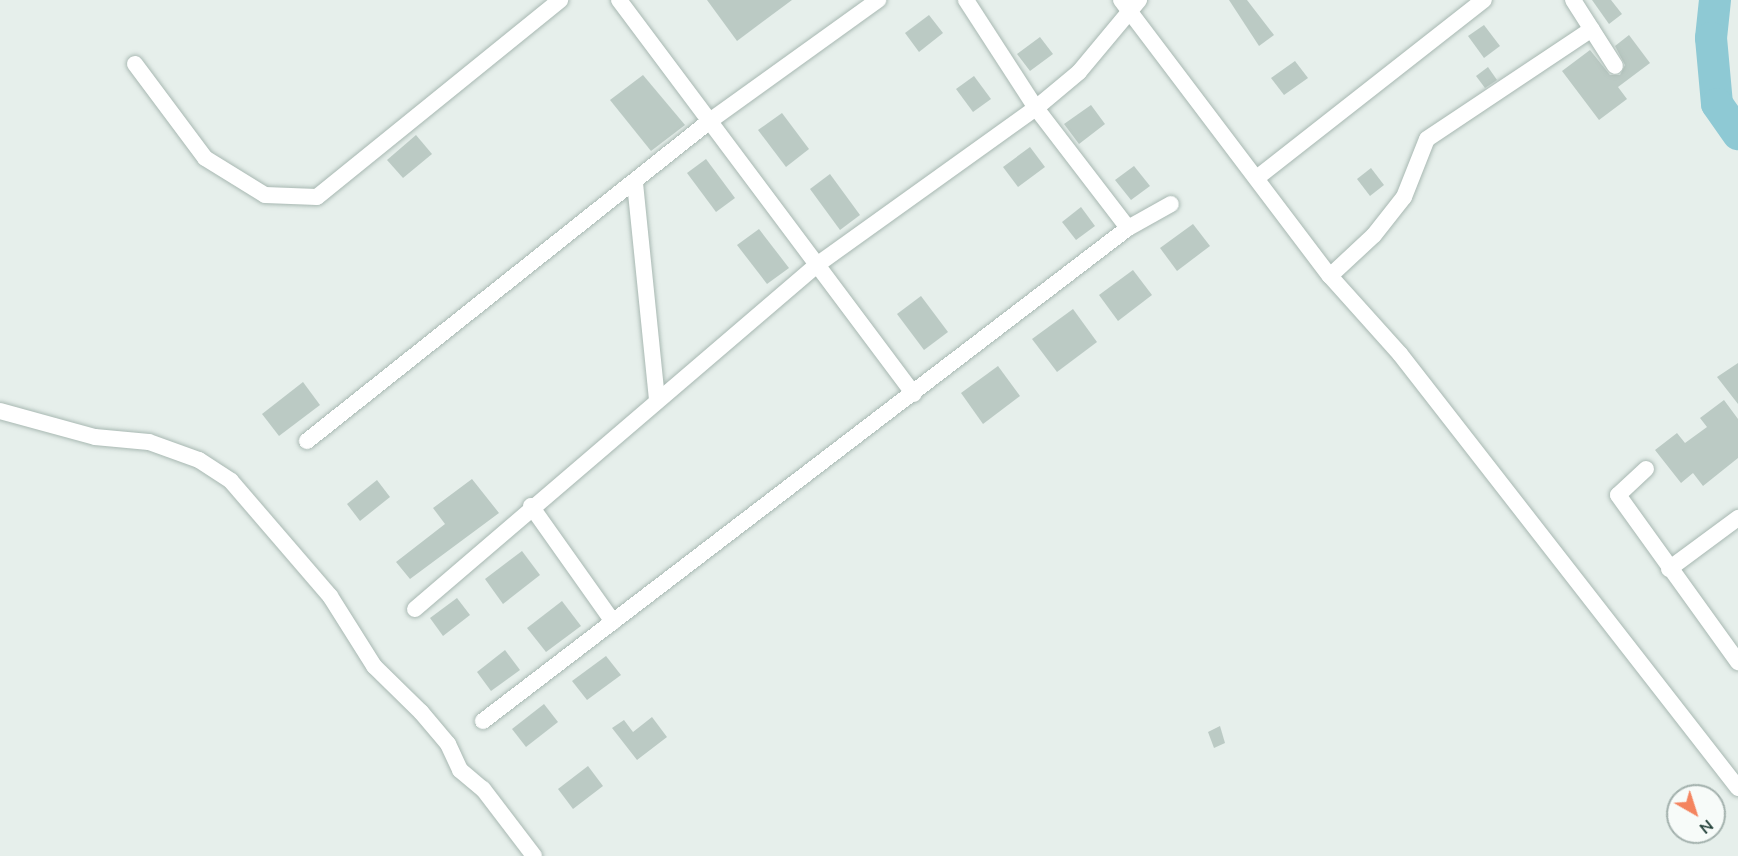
<!DOCTYPE html>
<html>
<head>
<meta charset="utf-8">
<style>
	body { margin:0 }
	#map { position:relative; width:1738px; height:856px; overflow:hidden; background:#e6efeb; font-family:"Nunito Sans",sans-serif }
	div>[style] { position:absolute }
	.river>* { height:32px; margin:-16px; padding:0 16px; transform-origin:16px; border-radius:16px; background:#8ec9d4 }
	.building>* { inset:0; background:#bbcac4 }
	.roads { filter:drop-shadow(0 0 2px #a8b8b2) drop-shadow(0 0 2px #a8b8b2) }
	.minor>* { height:16px; margin:-8px; padding:0 8px; transform-origin:8px; border-radius:8px; background:#fff }
	span { translate:-50% -50%; white-space:nowrap; text-align:center; line-height:1.15; -webkit-text-stroke:6px #f7fbf9; paint-order:stroke }
	.north { position:absolute; left:1666px; top:784px; width:60px; height:60px; box-sizing:border-box; background:#f7fbf9; border:2px solid #a3b1ad; border-radius:50%; rotate:141deg; font-size:16px; font-weight:700; line-height:24px; text-align:center; color:#24423a }
	.north::after { content:''; display:block; margin:auto; width:21px; height:27px; background:#f4845f; clip-path:polygon(50% 0,100% 100%,50% 72%,0 100%) }
</style>
</head>
<body>
<div id="map">
	<div class="river">
		<i style="left:1715px;top:0;width:38px;rotate:96deg"></i>
		<i style="left:1711px;top:38px;width:66px;rotate:84.8deg"></i>
		<i style="left:1717px;top:104px;width:37px;rotate:55deg"></i>
	</div>
	<div class="building">
		<i style="clip-path:polygon(707px 0,792px 0,737px 41px)"></i>
		<i style="clip-path:polygon(1229px 0,1247px 0,1274px 35px,1259px 46px)"></i>
		<i style="clip-path:polygon(1592px 0,1611px 0,1622px 14px,1609px 24px)"></i>
		<i style="clip-path:polygon(929px 15px,943px 33px,919px 52px,905px 33px)"></i>
		<i style="clip-path:polygon(1484px 25px,1500px 46px,1484px 58px,1468px 36px)"></i>
		<i style="clip-path:polygon(1629px 35px,1650px 63px,1618px 87px,1627px 99px,1599px 120px,1562px 71px,1590px 50px,1610px 75px,1620px 75px,1625px 65px,1615px 46px)"></i>
		<i style="clip-path:polygon(1040px 37px,1053px 54px,1030px 71px,1017px 54px)"></i>
		<i style="clip-path:polygon(1295px 61px,1308px 78px,1284px 95px,1271px 78px)"></i>
		<i style="clip-path:polygon(1488px 67px,1497px 80px,1485px 88px,1476px 76px)"></i>
		<i style="clip-path:polygon(643px 75px,685px 125px,651px 151px,610px 100px)"></i>
		<i style="clip-path:polygon(974px 76px,991px 99px,973px 112px,956px 89px)"></i>
		<i style="clip-path:polygon(1091px 105px,1105px 124px,1079px 144px,1064px 124px)"></i>
		<i style="clip-path:polygon(782px 113px,809px 149px,786px 167px,758px 130px)"></i>
		<i style="clip-path:polygon(416px 135px,432px 154px,403px 178px,387px 160px)"></i>
		<i style="clip-path:polygon(1030px 147px,1045px 167px,1018px 187px,1003px 167px)"></i>
		<i style="clip-path:polygon(706px 159px,735px 198px,716px 212px,687px 173px)"></i>
		<i style="clip-path:polygon(1134px 166px,1150px 186px,1131px 200px,1115px 180px)"></i>
		<i style="clip-path:polygon(1371px 168px,1384px 185px,1370px 196px,1357px 179px)"></i>
		<i style="clip-path:polygon(830px 174px,860px 215px,840px 230px,810px 189px)"></i>
		<i style="clip-path:polygon(1081px 207px,1095px 226px,1076px 240px,1062px 222px)"></i>
		<i style="clip-path:polygon(1193px 224px,1210px 246px,1177px 271px,1160px 248px)"></i>
		<i style="clip-path:polygon(759px 229px,789px 268px,767px 284px,737px 245px)"></i>
		<i style="clip-path:polygon(1133px 270px,1152px 295px,1118px 321px,1099px 295px)"></i>
		<i style="clip-path:polygon(921px 296px,948px 332px,924px 350px,897px 314px)"></i>
		<i style="clip-path:polygon(1073px 309px,1097px 342px,1057px 372px,1032px 339px)"></i>
		<i style="clip-path:polygon(1738px 363px,1738px 404px,1717px 377px)"></i>
		<i style="clip-path:polygon(998px 366px,1020px 396px,983px 424px,961px 393px)"></i>
		<i style="clip-path:polygon(303px 382px,320px 405px,279px 436px,262px 414px)"></i>
		<i style="clip-path:polygon(1724px 400px,1738px 419px,1738px 458px,1703px 486px,1693px 473px,1681px 483px,1655px 450px,1677px 433px,1685px 443px,1707px 427px,1700px 418px)"></i>
		<i style="clip-path:polygon(472px 479px,499px 513px,410px 579px,396px 562px,445px 524px,433px 508px)"></i>
		<i style="clip-path:polygon(377px 480px,390px 497px,360px 521px,347px 504px)"></i>
		<i style="clip-path:polygon(522px 551px,540px 575px,503px 604px,485px 579px)"></i>
		<i style="clip-path:polygon(457px 598px,470px 615px,443px 636px,430px 618px)"></i>
		<i style="clip-path:polygon(562px 601px,581px 626px,546px 652px,527px 628px)"></i>
		<i style="clip-path:polygon(505px 650px,520px 670px,491px 691px,477px 672px)"></i>
		<i style="clip-path:polygon(606px 656px,621px 675px,587px 700px,572px 681px)"></i>
		<i style="clip-path:polygon(544px 704px,558px 722px,526px 747px,512px 729px)"></i>
		<i style="clip-path:polygon(652px 717px,667px 737px,637px 760px,612px 728px,624px 720px,633px 732px)"></i>
		<i style="clip-path:polygon(1220px 726px,1225px 743px,1214px 748px,1208px 732px)"></i>
		<i style="clip-path:polygon(588px 766px,603px 786px,573px 809px,558px 789px)"></i>
	</div>
	<div class="roads">
		<div class="minor">
			<i style="left:619px;top:0;width:492px;rotate:53.2deg"></i>
			<i style="left:966px;top:0;width:129px;rotate:57.1deg"></i>
			<i style="left:1036px;top:108px;width:151px;rotate:52.5deg"></i>
			<i style="left:1121px;top:0;width:346px;rotate:52.9deg"></i>
			<i style="left:1330px;top:276px;width:105px;rotate:48.1deg"></i>
			<i style="left:1400px;top:354px;width:550px;rotate:52.09deg"></i>
			<i style="left:1573px;top:0;width:78px;rotate:57.5deg"></i>
			<i style="left:135px;top:64px;width:117px;rotate:53.3deg"></i>
			<i style="left:205px;top:158px;width:70px;rotate:31.7deg"></i>
			<i style="left:265px;top:195px;width:52px;rotate:2.2deg"></i>
			<i style="left:317px;top:197px;width:313px;rotate:-39deg"></i>
			<i style="left:1258px;top:177px;width:287px;rotate:-38.1deg"></i>
			<i style="left:635px;top:183px;width:217px;rotate:84.2deg"></i>
			<i style="left:1330px;top:276px;width:60px;rotate:-43deg"></i>
			<i style="left:1374px;top:235px;width:48px;rotate:-51.7deg"></i>
			<i style="left:1404px;top:197px;width:62px;rotate:-68.4deg"></i>
			<i style="left:1427px;top:139px;width:198px;rotate:-33.7deg"></i>
			<i style="left:0;top:411px;width:98px;rotate:15.3deg"></i>
			<i style="left:95px;top:437px;width:54px;rotate:5.3deg"></i>
			<i style="left:149px;top:442px;width:53px;rotate:19.8deg"></i>
			<i style="left:199px;top:460px;width:38px;rotate:33deg"></i>
			<i style="left:231px;top:481px;width:152px;rotate:49.3deg"></i>
			<i style="left:330px;top:596px;width:83px;rotate:57.8deg"></i>
			<i style="left:374px;top:666px;width:66px;rotate:44.4deg"></i>
			<i style="left:421px;top:712px;width:42px;rotate:49.8deg"></i>
			<i style="left:448px;top:744px;width:29px;rotate:65deg"></i>
			<i style="left:460px;top:770px;width:30px;rotate:40deg"></i>
			<i style="left:483px;top:789px;width:84px;rotate:52.7deg"></i>
			<i style="left:307px;top:441px;width:516px;rotate:-38.47deg"></i>
			<i style="left:711px;top:120px;width:206px;rotate:-35.7deg"></i>
			<i style="left:1646px;top:469px;width:38px;rotate:137deg"></i>
			<i style="left:1618px;top:495px;width:206px;rotate:54.3deg"></i>
			<i style="left:531px;top:506px;width:142px;rotate:54.7deg"></i>
			<i style="left:1669px;top:569px;width:86px;rotate:-36.5deg"></i>
			<i style="left:415px;top:609px;width:531px;rotate:-40.57deg"></i>
			<i style="left:818px;top:264px;width:268px;rotate:-35.6deg"></i>
			<i style="left:1036px;top:108px;width:56px;rotate:-39.9deg"></i>
			<i style="left:1079px;top:72px;width:94px;rotate:-50.2deg"></i>
			<i style="left:483px;top:721px;width:812px;rotate:-37.39deg"></i>
			<i style="left:1128px;top:228px;width:49px;rotate:-29.2deg"></i>
		</div>
	</div>
	<div class="north">N</div>
</div>
</body>
</html>
